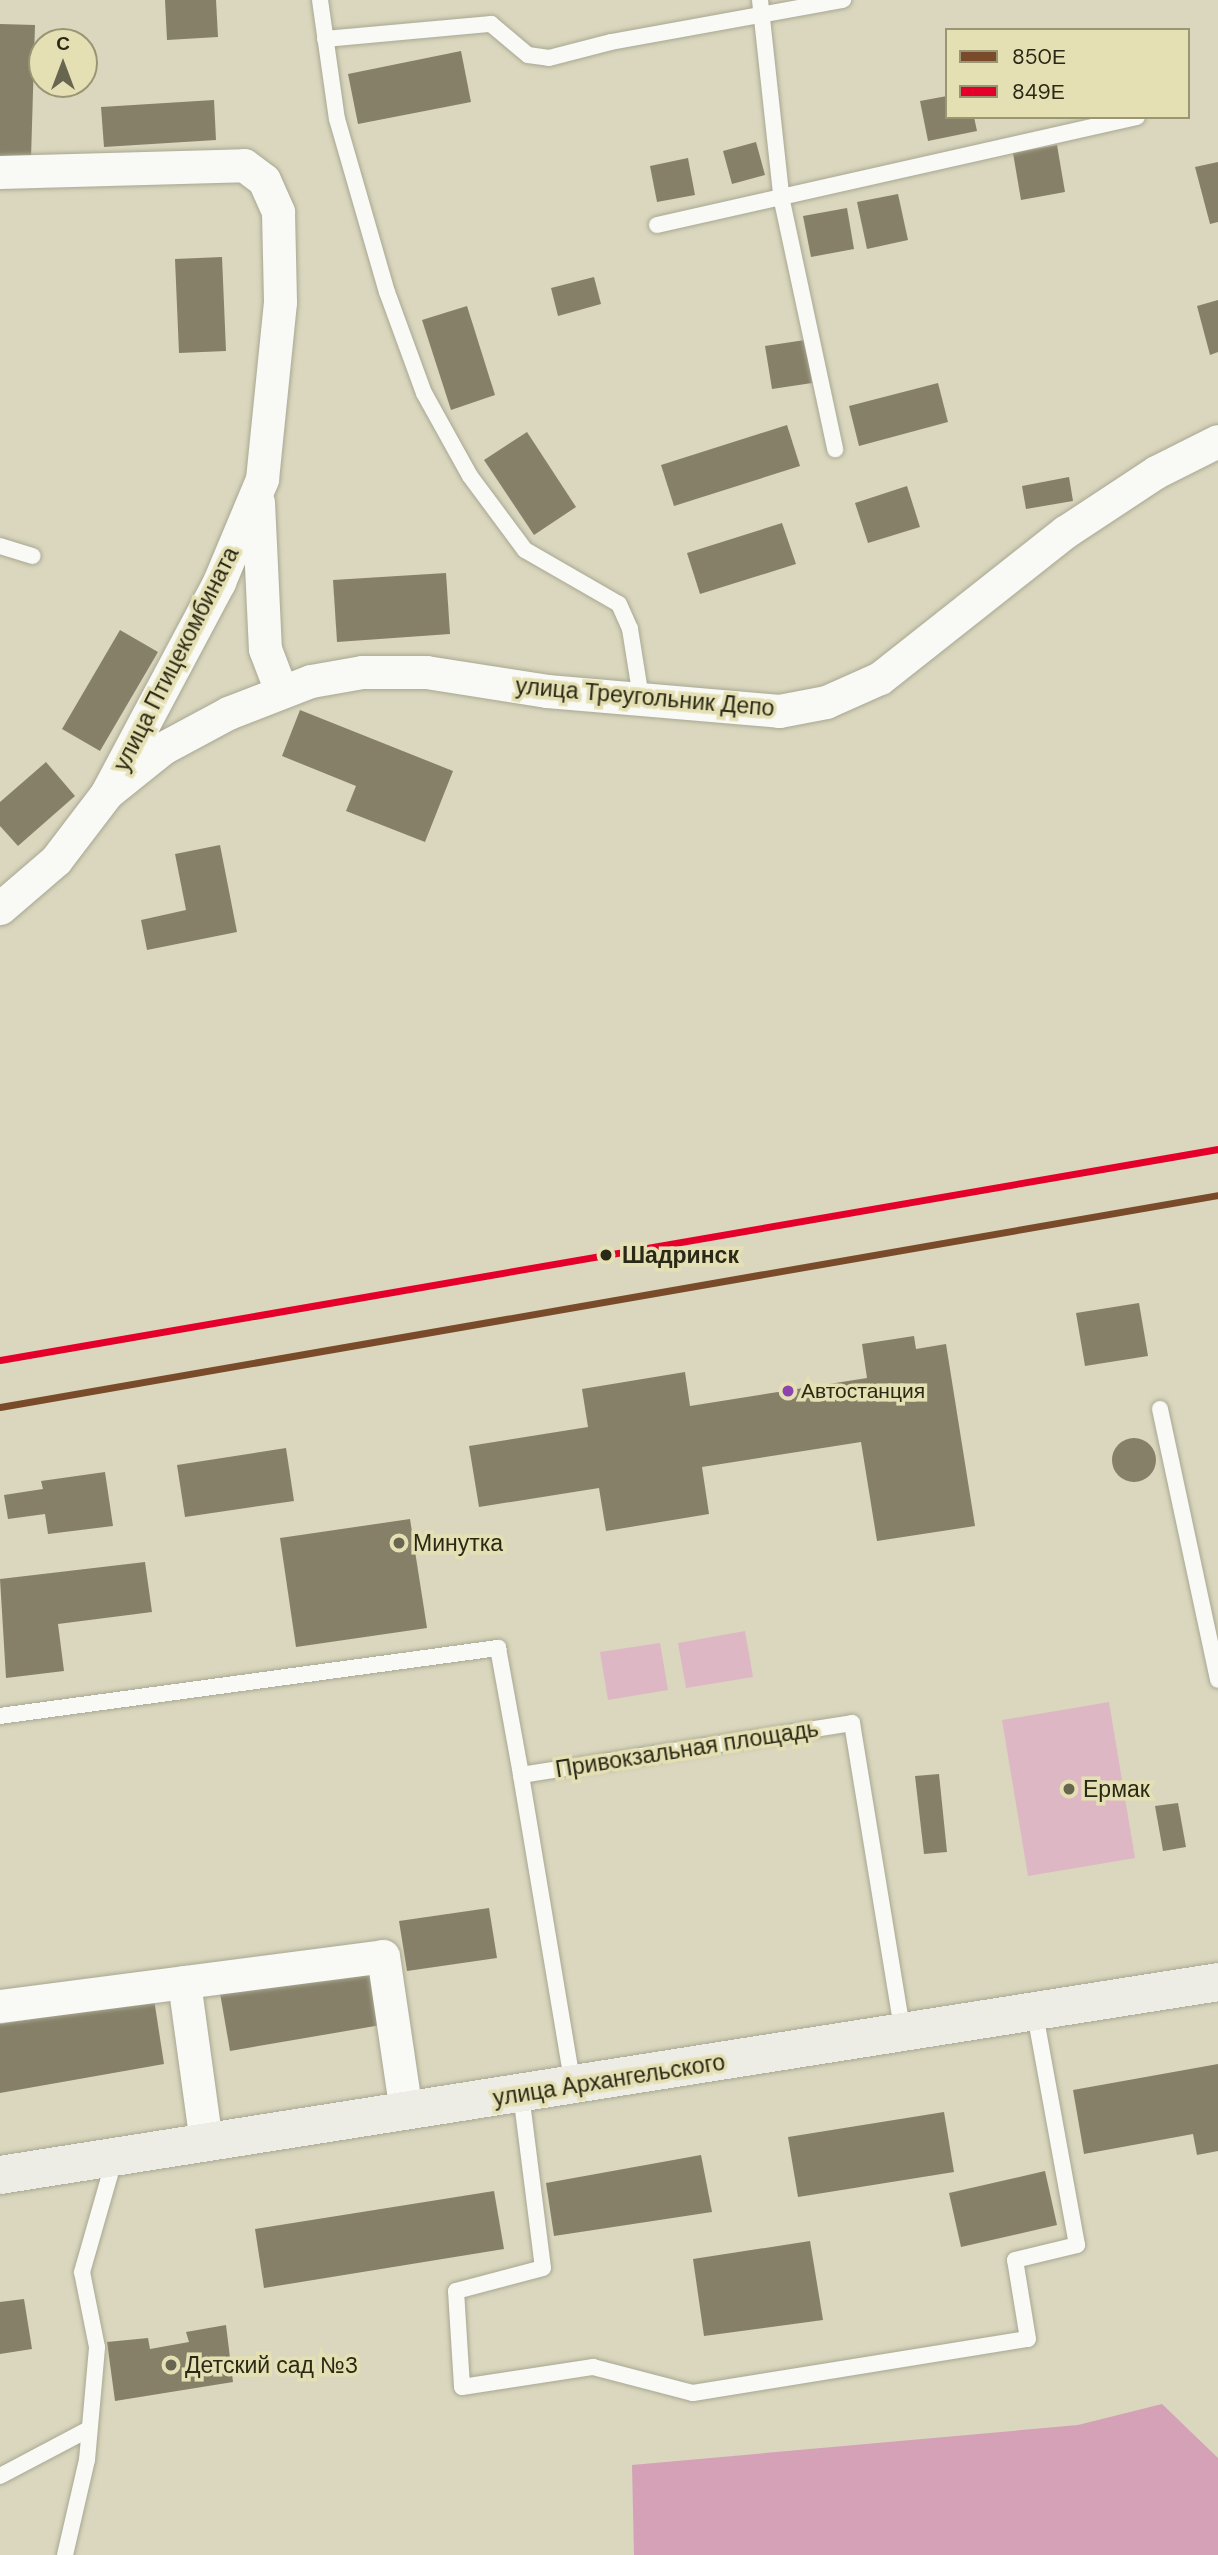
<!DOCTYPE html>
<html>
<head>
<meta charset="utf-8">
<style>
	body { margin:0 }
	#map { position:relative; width:1218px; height:2555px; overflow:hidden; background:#dad7be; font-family:"DM Sans",sans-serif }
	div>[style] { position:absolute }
	.green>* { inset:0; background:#deb7c4 }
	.forest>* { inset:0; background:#d4a1b6 }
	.building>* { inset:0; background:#868068 }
	.round { border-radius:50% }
	.roads { filter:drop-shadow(0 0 2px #a9a793) drop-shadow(0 0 2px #a9a793) }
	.lane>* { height:16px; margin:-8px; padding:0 8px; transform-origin:8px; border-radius:8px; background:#f9f9f5 }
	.street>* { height:33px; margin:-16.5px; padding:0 16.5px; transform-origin:16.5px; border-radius:16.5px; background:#f9f9f5 }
	.secondary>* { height:38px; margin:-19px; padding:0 19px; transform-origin:19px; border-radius:19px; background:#eeede5 }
	.rail-1>* { height:7px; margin:-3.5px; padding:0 3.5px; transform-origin:3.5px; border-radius:3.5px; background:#7a4b2a }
	.rail-2>* { height:7px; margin:-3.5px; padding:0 3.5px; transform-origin:3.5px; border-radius:3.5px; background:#e4002b }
	.dots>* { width:19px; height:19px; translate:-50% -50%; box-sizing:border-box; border:4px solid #e5e0b3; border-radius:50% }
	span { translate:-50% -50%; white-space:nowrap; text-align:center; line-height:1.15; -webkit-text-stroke:7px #e5e0b3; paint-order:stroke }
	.bus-label { font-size:21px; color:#2a2816 }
	.left { translate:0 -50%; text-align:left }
	.street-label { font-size:23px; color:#2a2816 }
	.stop-label { font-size:23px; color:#2a2816; font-weight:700 }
	.poi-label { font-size:23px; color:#2a2816 }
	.legend { position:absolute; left:945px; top:28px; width:245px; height:91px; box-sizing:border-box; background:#e5e0b3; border:2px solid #9a9674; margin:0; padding:9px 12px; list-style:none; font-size:21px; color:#2a2816 }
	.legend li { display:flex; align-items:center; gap:14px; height:35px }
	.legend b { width:35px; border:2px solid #9a9674 }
	.north { position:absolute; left:28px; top:28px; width:70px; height:70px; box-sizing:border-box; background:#e5e0b3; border:2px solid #9a9674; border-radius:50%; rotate:0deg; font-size:19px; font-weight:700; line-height:28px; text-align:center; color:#2a2816 }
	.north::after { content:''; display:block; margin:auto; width:24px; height:32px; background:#686551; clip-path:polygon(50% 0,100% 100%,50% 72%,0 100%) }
</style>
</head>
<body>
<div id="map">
	<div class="green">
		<i style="clip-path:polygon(745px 1631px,753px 1677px,686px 1688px,678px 1643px)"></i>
		<i style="clip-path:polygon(660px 1643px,668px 1690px,608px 1700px,600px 1652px)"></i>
		<i style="clip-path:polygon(1109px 1702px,1135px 1858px,1028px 1876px,1002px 1720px)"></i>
	</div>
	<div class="forest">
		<i style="clip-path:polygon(1162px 2404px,1218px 2458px,1218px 2555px,634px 2555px,632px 2465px,1078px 2425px)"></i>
	</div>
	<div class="building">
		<i style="clip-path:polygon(165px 0,216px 0,218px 37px,167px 40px)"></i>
		<i style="clip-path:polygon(0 24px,35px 25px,31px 158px,0 156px)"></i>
		<i style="clip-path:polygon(461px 51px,471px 102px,358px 124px,348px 74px)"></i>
		<i style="clip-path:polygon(947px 96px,947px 117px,974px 117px,977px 131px,928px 141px,920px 101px)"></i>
		<i style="clip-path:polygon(214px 100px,216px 140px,104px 147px,101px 107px)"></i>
		<i style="clip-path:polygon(756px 142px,765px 175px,732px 184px,723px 151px)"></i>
		<i style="clip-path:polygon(1057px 145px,1065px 192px,1021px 200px,1013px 153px)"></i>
		<i style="clip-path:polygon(688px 158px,695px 195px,657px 202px,650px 166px)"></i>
		<i style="clip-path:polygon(1218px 162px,1218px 222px,1210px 224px,1195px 167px)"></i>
		<i style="clip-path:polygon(898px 194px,908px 240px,867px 249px,857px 202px)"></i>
		<i style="clip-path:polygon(847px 208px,854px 249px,811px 257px,803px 216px)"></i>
		<i style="clip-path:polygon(222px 257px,226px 351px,179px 353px,175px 259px)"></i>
		<i style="clip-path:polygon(594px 277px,601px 304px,558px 316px,551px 288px)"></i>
		<i style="clip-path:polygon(1218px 300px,1218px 352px,1210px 355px,1197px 306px)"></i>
		<i style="clip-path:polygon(467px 306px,495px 395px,451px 410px,422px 320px)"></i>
		<i style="clip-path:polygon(805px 340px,812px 383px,772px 389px,765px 346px)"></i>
		<i style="clip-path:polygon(938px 383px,948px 422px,859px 446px,849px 406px)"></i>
		<i style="clip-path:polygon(787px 425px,800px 466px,674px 506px,661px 465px)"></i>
		<i style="clip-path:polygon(527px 432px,576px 507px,534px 535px,484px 460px)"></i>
		<i style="clip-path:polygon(1069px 477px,1073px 501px,1026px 509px,1022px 486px)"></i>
		<i style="clip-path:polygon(907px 486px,920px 527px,868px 543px,855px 503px)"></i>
		<i style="clip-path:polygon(782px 523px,796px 564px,700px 594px,687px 553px)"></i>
		<i style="clip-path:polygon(446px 573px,450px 634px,337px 642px,333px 580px)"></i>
		<i style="clip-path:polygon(120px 630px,158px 652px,100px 751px,62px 729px)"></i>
		<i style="clip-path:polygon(300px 710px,453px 771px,425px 842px,346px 811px,356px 786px,282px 756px)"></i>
		<i style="clip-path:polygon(46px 762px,75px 796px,18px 846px,0 826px,0 802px)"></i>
		<i style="clip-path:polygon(220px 845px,237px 932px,147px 950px,141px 920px,186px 910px,175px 854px)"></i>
		<i style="clip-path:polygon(1139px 1303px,1148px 1356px,1085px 1366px,1076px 1313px)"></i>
		<i style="clip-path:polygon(914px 1336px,916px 1349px,946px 1344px,975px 1526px,877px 1541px,861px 1442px,702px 1467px,709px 1514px,606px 1531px,599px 1488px,479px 1507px,469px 1446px,588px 1427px,582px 1389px,685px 1372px,690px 1406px,867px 1378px,862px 1344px)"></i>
		<i class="round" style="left:1112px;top:1438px;width:44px;height:44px"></i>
		<i style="clip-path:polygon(286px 1448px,294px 1501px,185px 1517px,177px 1465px)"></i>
		<i style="clip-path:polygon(105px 1472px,113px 1526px,48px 1534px,45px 1514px,8px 1519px,4px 1495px,43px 1489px,41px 1481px)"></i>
		<i style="clip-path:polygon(410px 1519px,427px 1628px,296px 1647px,280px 1538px)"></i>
		<i style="clip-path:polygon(145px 1562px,152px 1612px,58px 1624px,64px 1671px,6px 1678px,0 1579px)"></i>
		<i style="clip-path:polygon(939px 1774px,947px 1852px,924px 1854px,915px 1776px)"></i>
		<i style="clip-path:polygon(1178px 1803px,1186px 1847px,1163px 1851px,1155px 1806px)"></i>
		<i style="clip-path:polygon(489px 1908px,497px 1958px,407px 1971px,399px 1921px)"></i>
		<i style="clip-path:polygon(371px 1967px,381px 2025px,230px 2051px,220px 1993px)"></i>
		<i style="clip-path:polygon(154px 1999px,164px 2064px,0 2093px,0 2024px)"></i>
		<i style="clip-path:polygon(1218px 2064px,1218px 2151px,1197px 2155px,1193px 2134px,1084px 2154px,1073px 2090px)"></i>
		<i style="clip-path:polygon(944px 2112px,954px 2172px,798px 2197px,788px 2137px)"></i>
		<i style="clip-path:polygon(701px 2155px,712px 2212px,554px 2236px,546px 2183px)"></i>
		<i style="clip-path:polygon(1045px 2171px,1057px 2225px,961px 2247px,949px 2193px)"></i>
		<i style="clip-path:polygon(494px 2191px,504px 2249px,264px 2288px,255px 2229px)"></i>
		<i style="clip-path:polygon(810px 2241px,823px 2320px,704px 2336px,693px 2259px)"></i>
		<i style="clip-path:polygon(24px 2299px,32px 2349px,0 2354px,0 2302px)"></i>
		<i style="clip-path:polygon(226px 2325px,233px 2382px,115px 2401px,107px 2342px,148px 2338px,150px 2349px,189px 2342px,186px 2332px)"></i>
	</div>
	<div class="roads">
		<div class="lane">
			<i style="left:320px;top:0;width:120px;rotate:81.9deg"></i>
			<i style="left:337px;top:119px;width:180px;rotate:73.9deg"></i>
			<i style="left:387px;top:292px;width:108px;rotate:69.9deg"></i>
			<i style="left:424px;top:393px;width:95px;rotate:61deg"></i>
			<i style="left:470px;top:476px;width:92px;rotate:53.4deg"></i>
			<i style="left:525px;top:550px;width:108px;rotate:29.9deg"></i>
			<i style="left:619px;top:604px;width:27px;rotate:66deg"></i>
			<i style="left:630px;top:629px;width:70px;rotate:80.9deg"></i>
			<i style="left:760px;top:0;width:202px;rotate:83.8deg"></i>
			<i style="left:782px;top:201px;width:254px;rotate:77.9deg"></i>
			<i style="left:325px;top:39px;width:167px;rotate:-5.2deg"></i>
			<i style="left:491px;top:24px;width:48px;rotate:40deg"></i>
			<i style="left:528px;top:55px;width:21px;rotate:8deg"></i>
			<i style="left:549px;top:58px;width:64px;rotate:-14.5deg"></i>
			<i style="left:611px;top:42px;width:236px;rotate:-10.3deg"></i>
			<i style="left:657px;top:225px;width:492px;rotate:-12.7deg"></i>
			<i style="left:0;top:546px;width:34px;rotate:17deg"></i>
			<i style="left:1160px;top:1409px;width:277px;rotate:77.9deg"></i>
			<i style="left:0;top:1716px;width:503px;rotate:-7.78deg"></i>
			<i style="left:498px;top:1648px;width:129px;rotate:79.7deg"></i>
			<i style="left:573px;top:2086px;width:315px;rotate:-99.5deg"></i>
			<i style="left:521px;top:1775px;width:335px;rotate:-8.9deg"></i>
			<i style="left:852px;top:1723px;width:314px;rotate:80.7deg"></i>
			<i style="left:521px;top:2094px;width:175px;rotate:82.8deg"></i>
			<i style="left:543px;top:2268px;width:90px;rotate:165.2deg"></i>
			<i style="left:456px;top:2291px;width:96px;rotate:86.4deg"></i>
			<i style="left:462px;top:2387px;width:133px;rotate:-8.7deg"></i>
			<i style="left:593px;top:2367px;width:103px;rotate:14.6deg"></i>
			<i style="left:693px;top:2393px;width:339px;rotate:-9.2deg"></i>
			<i style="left:1028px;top:2339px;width:80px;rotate:-99.3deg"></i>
			<i style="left:1015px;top:2260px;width:64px;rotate:-13.6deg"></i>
			<i style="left:1077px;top:2245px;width:235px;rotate:-100.3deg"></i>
			<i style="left:0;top:2476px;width:101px;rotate:-27.8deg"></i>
			<i style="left:65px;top:2555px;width:98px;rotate:-77deg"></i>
			<i style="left:87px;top:2460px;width:113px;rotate:-84.9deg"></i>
			<i style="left:97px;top:2347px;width:76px;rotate:-101.3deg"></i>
			<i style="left:82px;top:2272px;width:120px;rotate:-74deg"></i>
		</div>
		<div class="street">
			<i style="left:0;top:172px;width:244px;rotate:-1.6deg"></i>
			<i style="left:244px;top:165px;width:25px;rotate:37deg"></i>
			<i style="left:264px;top:180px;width:35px;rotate:66deg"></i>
			<i style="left:278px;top:212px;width:90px;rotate:88.7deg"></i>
			<i style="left:280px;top:302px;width:178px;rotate:95.8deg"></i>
			<i style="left:262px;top:479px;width:112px;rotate:112.7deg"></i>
			<i style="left:219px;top:582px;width:239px;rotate:118deg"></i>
			<i style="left:107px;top:793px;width:84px;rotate:127.3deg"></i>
			<i style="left:56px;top:860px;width:74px;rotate:139.4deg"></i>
			<i style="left:258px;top:502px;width:147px;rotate:87.3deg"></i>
			<i style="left:265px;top:649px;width:45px;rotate:69.1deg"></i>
			<i style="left:107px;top:793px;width:72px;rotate:-38.8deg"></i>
			<i style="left:163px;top:748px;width:74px;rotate:-28.3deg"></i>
			<i style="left:228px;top:713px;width:89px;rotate:-21.1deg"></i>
			<i style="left:311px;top:681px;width:52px;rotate:-10deg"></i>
			<i style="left:362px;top:672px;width:64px"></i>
			<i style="left:426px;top:672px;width:122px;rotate:8.9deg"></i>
			<i style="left:547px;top:691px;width:233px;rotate:4.9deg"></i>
			<i style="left:779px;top:711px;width:48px;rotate:-10.8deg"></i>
			<i style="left:826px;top:702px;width:59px;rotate:-24deg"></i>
			<i style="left:880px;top:678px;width:236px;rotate:-38.3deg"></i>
			<i style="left:1065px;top:532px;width:109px;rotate:-33.4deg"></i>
			<i style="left:1156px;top:472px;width:69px;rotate:-26.6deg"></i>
			<i style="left:184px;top:1982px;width:162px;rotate:82.2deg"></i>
			<i style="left:0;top:2006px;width:386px;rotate:-7.4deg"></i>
			<i style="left:383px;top:1956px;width:158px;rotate:81.6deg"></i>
		</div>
		<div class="secondary">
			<i style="left:0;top:2175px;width:1233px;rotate:-9deg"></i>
		</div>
	</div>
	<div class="rail-1">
		<i style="left:0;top:1407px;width:1236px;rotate:-9.87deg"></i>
	</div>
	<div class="rail-2">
		<i style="left:0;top:1360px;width:1236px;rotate:-9.83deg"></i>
	</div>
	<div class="dots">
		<i style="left:606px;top:1255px;background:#2a2816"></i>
		<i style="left:788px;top:1391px;background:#8e44ad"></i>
		<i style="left:399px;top:1543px;background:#686551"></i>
		<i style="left:1069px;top:1789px;background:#686551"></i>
		<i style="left:171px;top:2365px;background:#686551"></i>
	</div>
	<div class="bus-label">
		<span class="left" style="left:801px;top:1391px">Автостанция</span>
	</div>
	<div class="street-label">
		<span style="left:176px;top:659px;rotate:-63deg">улица Птицекомбината</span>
		<span style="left:645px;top:697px;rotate:5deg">улица Треугольник Депо</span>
		<span style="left:687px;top:1749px;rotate:-9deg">Привокзальная площадь</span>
		<span style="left:609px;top:2080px;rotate:-9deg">улица Архангельского</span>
	</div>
	<div class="stop-label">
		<span class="left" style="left:622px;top:1255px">Шадринск</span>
	</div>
	<div class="poi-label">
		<span class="left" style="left:413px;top:1543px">Минутка</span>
		<span class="left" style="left:1083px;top:1789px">Ермак</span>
		<span class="left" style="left:185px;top:2365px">Детский сад №3</span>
	</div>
	<ul class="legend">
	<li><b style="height:9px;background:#7a4b2a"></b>850Е</li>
	<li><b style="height:9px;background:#e4002b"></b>849Е</li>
	</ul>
	<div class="north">С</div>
</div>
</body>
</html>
